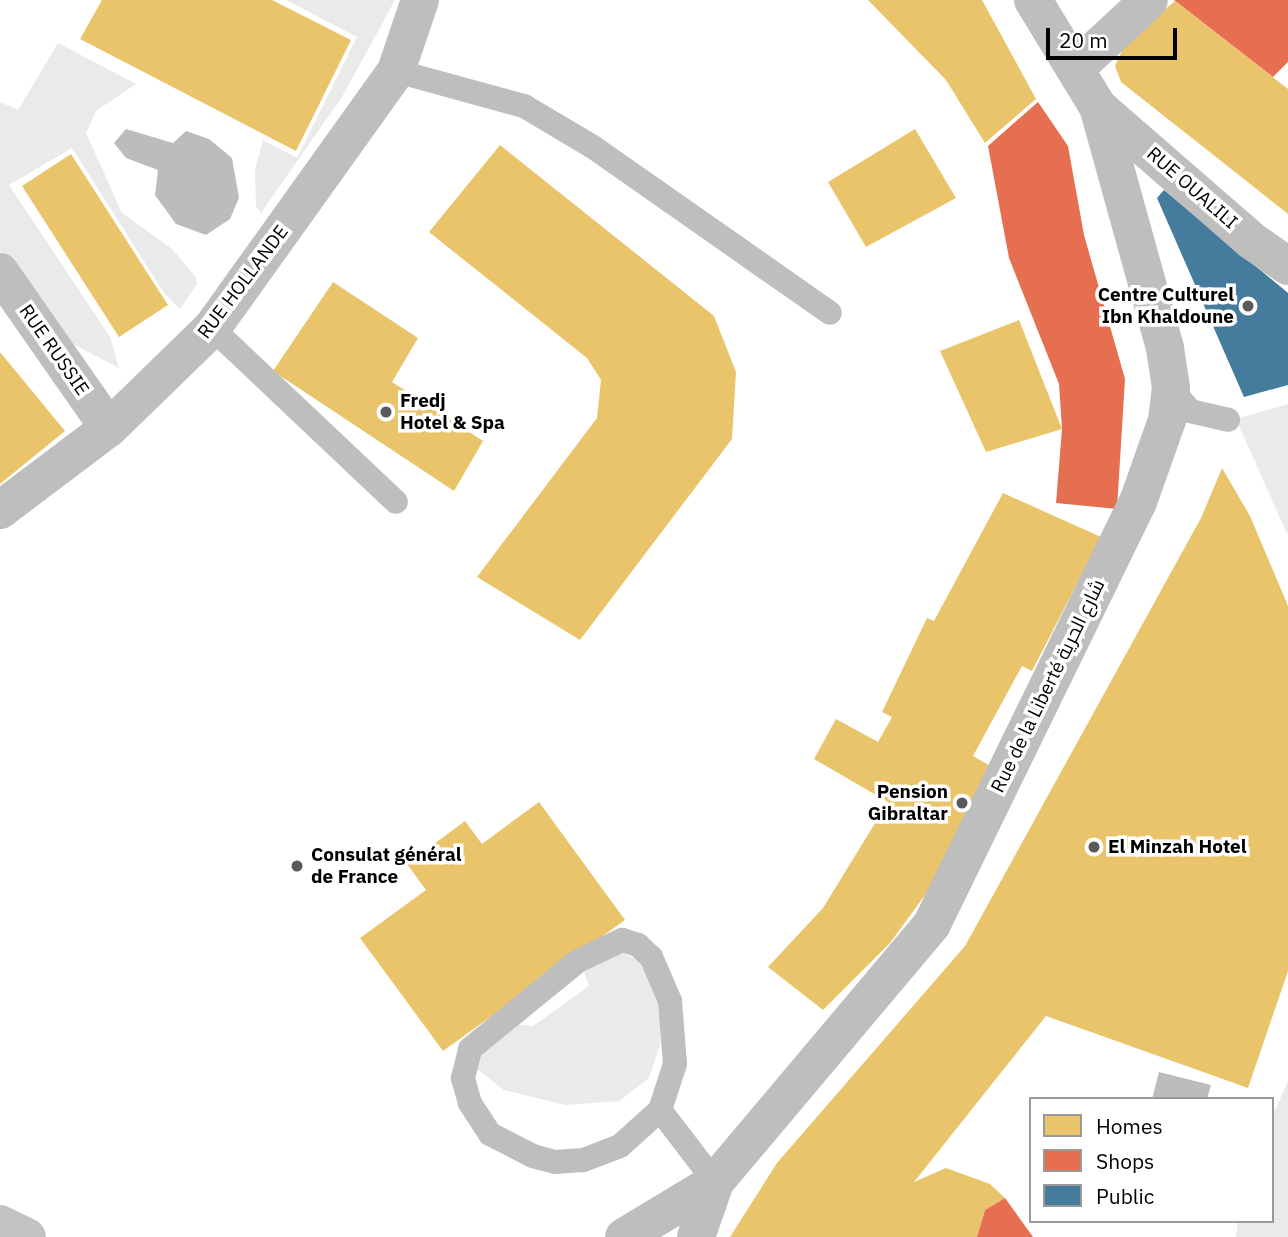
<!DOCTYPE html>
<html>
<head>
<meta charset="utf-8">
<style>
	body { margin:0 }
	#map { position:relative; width:1288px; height:1237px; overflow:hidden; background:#fff; font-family:"IBM Plex Sans",Cairo,sans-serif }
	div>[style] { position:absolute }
	.green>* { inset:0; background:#eaeaea }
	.water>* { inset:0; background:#bcbcbc }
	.homes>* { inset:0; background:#e9c46a }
	.shops>* { inset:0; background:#e76f51 }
	.public>* { inset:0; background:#457b9d }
	.service>* { height:24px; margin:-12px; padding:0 12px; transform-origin:12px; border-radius:12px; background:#bebebe }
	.minor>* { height:38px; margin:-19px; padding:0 19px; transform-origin:19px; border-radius:19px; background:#bebebe }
	.secondary>* { height:38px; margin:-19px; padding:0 19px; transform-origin:19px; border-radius:19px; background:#c2c2c2 }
	.dots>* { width:19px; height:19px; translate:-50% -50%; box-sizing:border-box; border:4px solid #fff; border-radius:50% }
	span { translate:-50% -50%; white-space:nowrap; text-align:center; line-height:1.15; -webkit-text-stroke:7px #fff; paint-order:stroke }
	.street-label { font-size:19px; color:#000 }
	.poi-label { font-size:19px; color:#000; font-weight:700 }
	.right { translate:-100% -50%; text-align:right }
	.left { translate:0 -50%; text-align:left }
	.legend { position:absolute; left:1029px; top:1097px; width:245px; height:126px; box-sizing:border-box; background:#fff; border:2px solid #999; margin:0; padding:9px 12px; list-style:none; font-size:21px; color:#000 }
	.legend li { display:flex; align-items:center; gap:14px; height:35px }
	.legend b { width:35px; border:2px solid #999 }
	.scale { position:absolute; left:1046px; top:28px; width:131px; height:32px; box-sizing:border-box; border:4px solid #000; border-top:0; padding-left:9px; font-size:21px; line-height:24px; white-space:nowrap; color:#000; -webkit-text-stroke:5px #fff; paint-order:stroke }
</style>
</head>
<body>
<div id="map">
	<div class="green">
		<i style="clip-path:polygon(286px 0,395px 0,342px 97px,261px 213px,256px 206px,255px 170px,263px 140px,297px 158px,357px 37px)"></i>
		<i style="clip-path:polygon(58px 43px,136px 84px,96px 111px,86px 133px,122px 213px,172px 249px,196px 277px,197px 284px,180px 309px,164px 293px,72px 148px,9px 185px,110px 337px,119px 368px,69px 342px,0 251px,0 102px,18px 110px)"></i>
		<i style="clip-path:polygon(1288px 404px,1288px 536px,1236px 419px)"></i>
		<i style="clip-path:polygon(618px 951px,638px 960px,662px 1006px,660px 1045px,649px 1078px,619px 1101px,565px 1105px,504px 1090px,477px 1069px,475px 1054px,514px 1024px,533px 1026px,589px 986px,584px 972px)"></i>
		<i style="clip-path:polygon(1288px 1081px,1288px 1237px,1236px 1237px,1238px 1221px,1272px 1221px,1272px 1117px)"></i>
	</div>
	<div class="water">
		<i style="clip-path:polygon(126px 129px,173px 143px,186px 131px,209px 139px,232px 158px,239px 198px,230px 219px,206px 235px,176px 224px,155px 195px,158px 170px,126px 158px,114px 143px)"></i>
		<i style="clip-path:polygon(1159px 1072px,1211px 1085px,1207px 1099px,1152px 1099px)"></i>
	</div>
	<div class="homes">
		<i style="clip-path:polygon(102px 0,272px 0,351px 40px,296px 151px,80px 39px)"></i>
		<i style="clip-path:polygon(868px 0,982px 0,1036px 99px,985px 143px,946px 80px)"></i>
		<i style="clip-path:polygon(1175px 1px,1288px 89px,1288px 214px,1121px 82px,1115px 66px,1126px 42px)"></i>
		<i style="clip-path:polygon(915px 129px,956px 198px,866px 247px,828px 182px)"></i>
		<i style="clip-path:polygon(500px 145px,714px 316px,736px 372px,732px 439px,580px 640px,477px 577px,597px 418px,601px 380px,587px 358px,429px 232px)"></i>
		<i style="clip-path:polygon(71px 154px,168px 305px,119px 337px,22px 186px)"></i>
		<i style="clip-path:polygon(333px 282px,418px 338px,392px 382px,483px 441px,454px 491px,273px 371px)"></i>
		<i style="clip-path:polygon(1019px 320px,1062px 429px,986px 452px,940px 351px)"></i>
		<i style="clip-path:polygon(0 352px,65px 431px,0 484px)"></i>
		<i style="clip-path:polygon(1222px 468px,1250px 516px,1288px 606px,1288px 971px,1248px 1088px,1046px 1016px,914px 1182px,946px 1168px,990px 1184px,1005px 1198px,985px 1210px,977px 1237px,730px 1237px,777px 1163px,965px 946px,1201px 518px)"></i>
		<i style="clip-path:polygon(1003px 493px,1101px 537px,1032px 671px,1022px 666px,973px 756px,992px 767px,961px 846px,890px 943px,823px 1010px,768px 967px,823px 908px,888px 802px,814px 759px,836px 719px,878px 742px,892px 717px,882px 712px,927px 618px,934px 621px)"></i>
		<i style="clip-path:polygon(539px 802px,625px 920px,443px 1051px,360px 938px,426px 890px,407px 864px,465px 821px,482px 844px)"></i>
	</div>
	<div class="shops">
		<i style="clip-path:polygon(1174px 0,1288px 0,1288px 62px,1273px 77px)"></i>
		<i style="clip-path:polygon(1038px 102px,1068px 146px,1084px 235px,1125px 379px,1117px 509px,1056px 503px,1062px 429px,1059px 384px,1009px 258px,988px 146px)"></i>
		<i style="clip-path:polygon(1005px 1198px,1033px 1237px,977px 1237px,985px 1210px)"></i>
	</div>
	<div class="public">
		<i style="clip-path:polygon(1164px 190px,1288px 293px,1288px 385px,1244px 397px,1157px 198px)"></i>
	</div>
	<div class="service">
		<i style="left:396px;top:71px;width:133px;rotate:15.3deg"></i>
		<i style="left:524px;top:106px;width:80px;rotate:30.7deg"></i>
		<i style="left:593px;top:147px;width:289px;rotate:35deg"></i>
		<i style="left:212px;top:328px;width:253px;rotate:43.4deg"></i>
		<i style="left:1171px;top:388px;width:30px;rotate:50deg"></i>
		<i style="left:1190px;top:411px;width:39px;rotate:13deg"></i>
		<i style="left:622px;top:940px;width:17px;rotate:17deg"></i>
		<i style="left:638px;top:945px;width:18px;rotate:43deg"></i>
		<i style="left:651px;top:957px;width:48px;rotate:66.6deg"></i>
		<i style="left:670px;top:1001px;width:63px;rotate:85.5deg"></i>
		<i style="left:675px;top:1064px;width:48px;rotate:108.1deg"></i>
		<i style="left:660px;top:1110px;width:54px;rotate:138deg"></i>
		<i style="left:620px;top:1146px;width:40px;rotate:159deg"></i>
		<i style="left:583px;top:1160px;width:28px;rotate:176deg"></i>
		<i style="left:555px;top:1162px;width:23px;rotate:-165deg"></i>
		<i style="left:533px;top:1156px;width:48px;rotate:-152.9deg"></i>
		<i style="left:490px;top:1134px;width:37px;rotate:-123deg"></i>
		<i style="left:470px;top:1103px;width:26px;rotate:-106deg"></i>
		<i style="left:463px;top:1078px;width:30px;rotate:-76deg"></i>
		<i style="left:470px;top:1049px;width:139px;rotate:-39.2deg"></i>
		<i style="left:578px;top:961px;width:49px;rotate:-25.5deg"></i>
		<i style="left:660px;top:1110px;width:91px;rotate:52.6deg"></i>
	</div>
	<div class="minor">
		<i style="left:1077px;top:67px;width:98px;rotate:-42.9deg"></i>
		<i style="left:1098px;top:107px;width:204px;rotate:41deg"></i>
		<i style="left:1252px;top:241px;width:44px;rotate:34.8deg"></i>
		<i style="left:0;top:272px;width:190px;rotate:55.1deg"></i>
		<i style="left:0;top:510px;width:136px;rotate:-37deg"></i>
		<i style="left:109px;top:428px;width:144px;rotate:-44.2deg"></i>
		<i style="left:212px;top:328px;width:316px;rotate:-54.4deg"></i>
		<i style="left:396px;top:71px;width:75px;rotate:-71.3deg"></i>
		<i style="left:624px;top:1237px;width:106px;rotate:-31.1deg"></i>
		<i style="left:696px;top:1237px;width:58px;rotate:-70.9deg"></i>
		<i style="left:715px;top:1182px;width:337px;rotate:-49.9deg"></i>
		<i style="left:932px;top:924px;width:470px;rotate:-64deg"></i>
		<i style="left:1138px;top:502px;width:87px;rotate:-70.5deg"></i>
		<i style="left:1167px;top:420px;width:32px;rotate:-83deg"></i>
		<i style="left:1171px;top:388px;width:40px;rotate:-98.5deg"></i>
		<i style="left:1165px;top:348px;width:250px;rotate:-105.5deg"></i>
		<i style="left:1098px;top:107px;width:125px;rotate:-121.3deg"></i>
	</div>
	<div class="secondary">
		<i style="left:0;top:1224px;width:30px;rotate:26deg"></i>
	</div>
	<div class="dots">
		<i style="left:1248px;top:306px;background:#595959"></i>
		<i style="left:386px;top:412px;background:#595959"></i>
		<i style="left:962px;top:803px;background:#595959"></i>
		<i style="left:1094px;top:847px;background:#595959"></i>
		<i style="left:297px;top:866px;background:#595959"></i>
	</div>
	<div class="street-label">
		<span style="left:1192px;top:188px;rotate:41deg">RUE OUALILI</span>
		<span style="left:243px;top:282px;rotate:-53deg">RUE HOLLANDE</span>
		<span style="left:54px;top:350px;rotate:55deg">RUE RUSSIE</span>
		<span style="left:1048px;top:686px;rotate:-64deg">Rue de la Liberté شارع الحرية</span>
	</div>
	<div class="poi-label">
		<span class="right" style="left:1234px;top:306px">Centre Culturel<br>Ibn Khaldoune</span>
		<span class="left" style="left:400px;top:412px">Fredj<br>Hotel &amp; Spa</span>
		<span class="right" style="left:948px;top:803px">Pension<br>Gibraltar</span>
		<span class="left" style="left:1108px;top:847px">El Minzah Hotel</span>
		<span class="left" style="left:311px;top:866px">Consulat général<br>de France</span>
	</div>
	<ul class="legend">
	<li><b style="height:19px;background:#e9c46a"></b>Homes</li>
	<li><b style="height:19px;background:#e76f51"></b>Shops</li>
	<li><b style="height:19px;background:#457b9d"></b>Public</li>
	</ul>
	<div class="scale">20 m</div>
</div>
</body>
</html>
